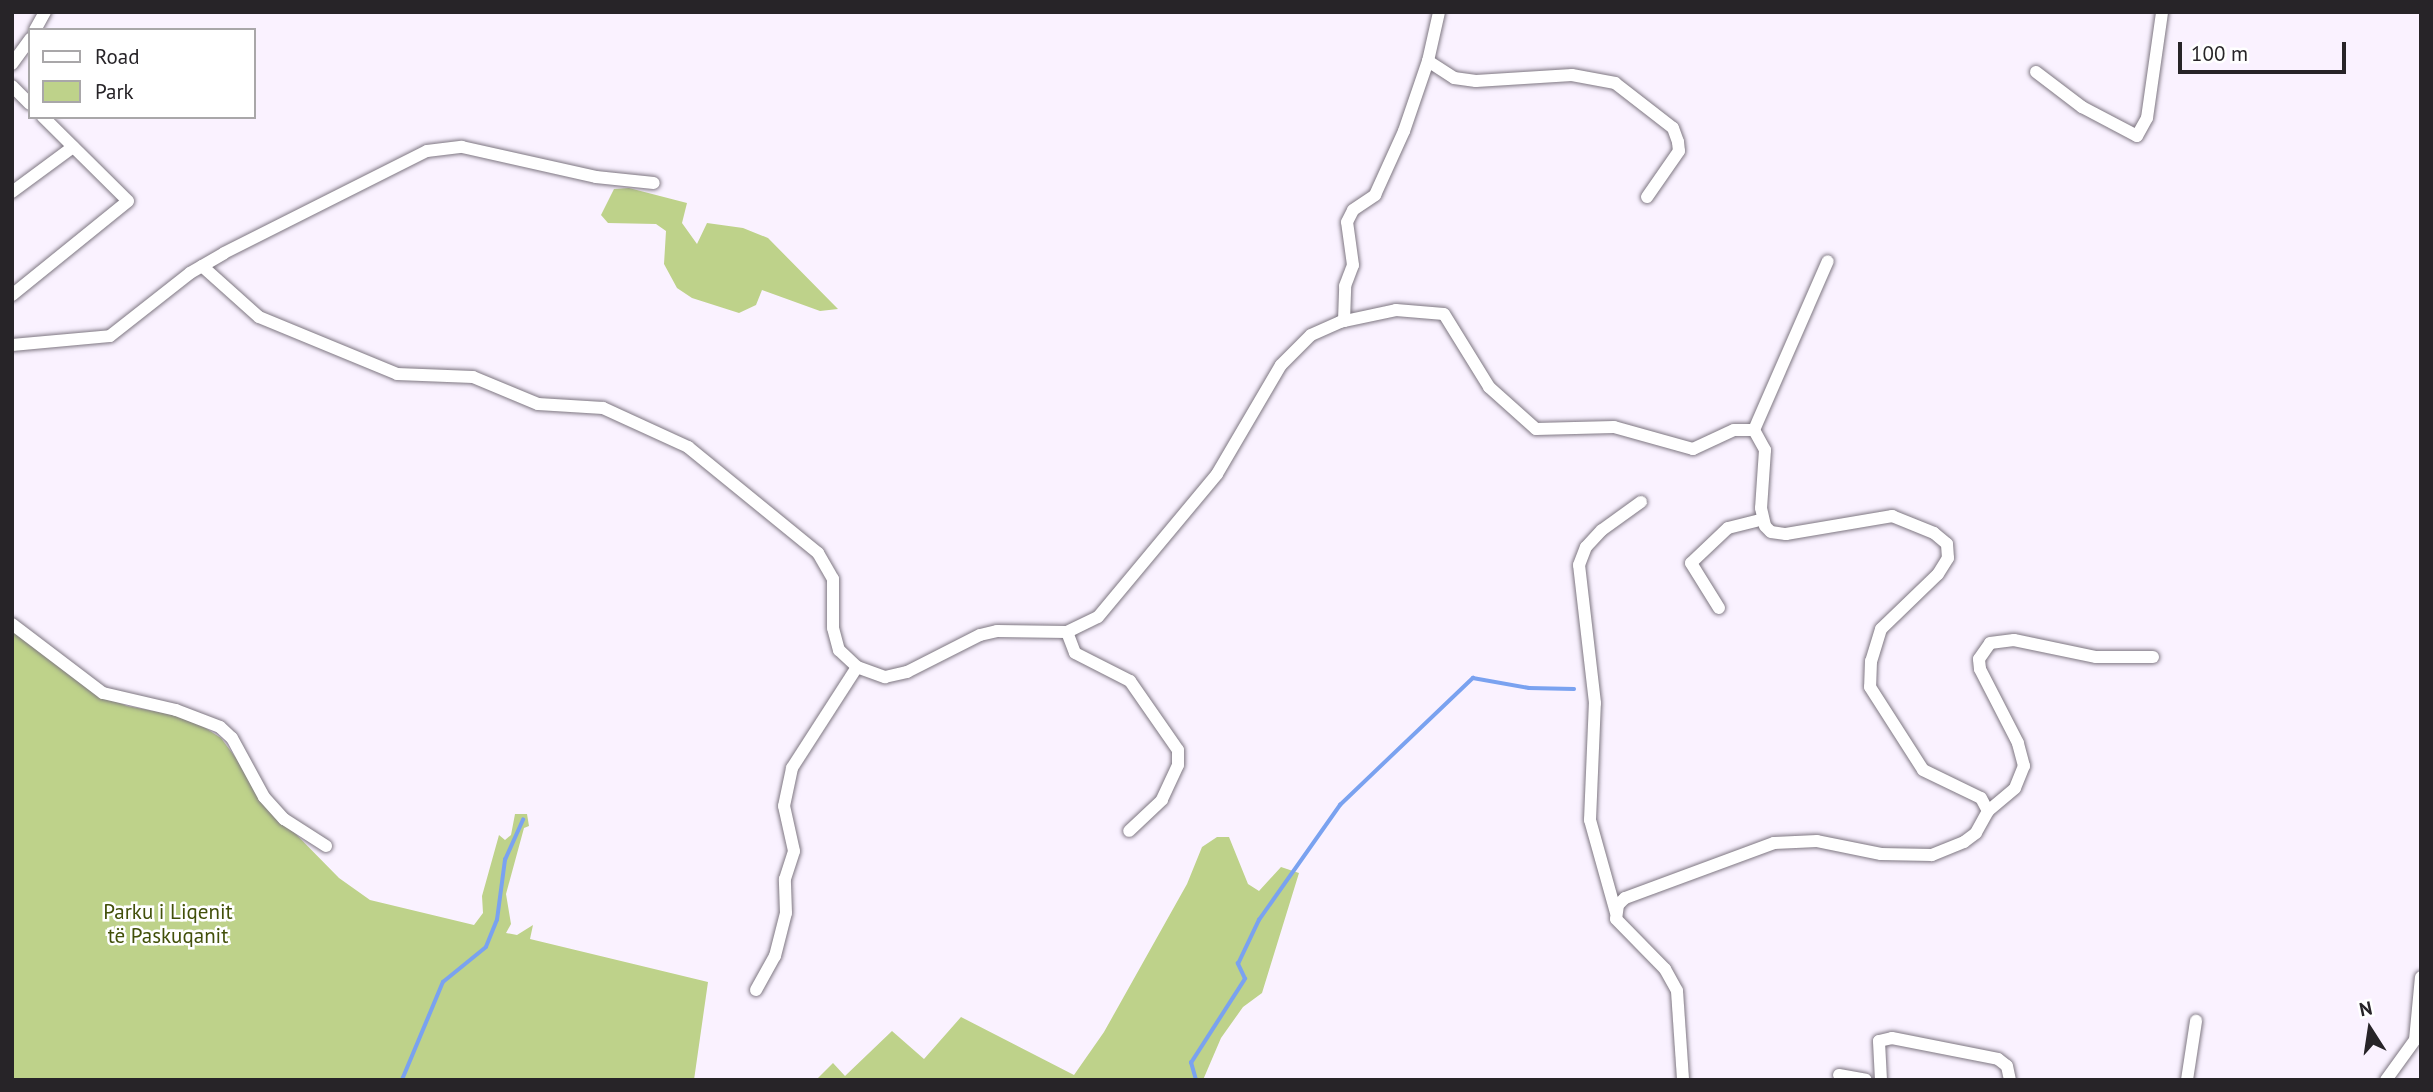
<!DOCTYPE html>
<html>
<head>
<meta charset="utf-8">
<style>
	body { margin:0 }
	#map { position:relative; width:2433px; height:1092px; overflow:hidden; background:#faf2ff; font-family:"PT Sans",sans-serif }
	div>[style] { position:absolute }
	.green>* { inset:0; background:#bed28a }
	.stream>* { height:3.5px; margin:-1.75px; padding:0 1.75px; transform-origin:1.75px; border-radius:1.75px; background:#7aa2f0 }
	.roads { filter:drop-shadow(0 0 2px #7e7782) drop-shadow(0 0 2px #7e7782) }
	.minor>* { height:12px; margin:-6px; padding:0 6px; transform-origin:6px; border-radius:6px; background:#fff }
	span { translate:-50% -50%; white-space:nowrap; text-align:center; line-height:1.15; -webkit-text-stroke:5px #fff; paint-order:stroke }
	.park-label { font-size:21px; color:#42500a }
	.frame { position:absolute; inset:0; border:14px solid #272428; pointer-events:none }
	.legend { position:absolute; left:28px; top:28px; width:228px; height:91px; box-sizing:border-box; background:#fff; border:2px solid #a9a7a9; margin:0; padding:9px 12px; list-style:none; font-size:21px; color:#272428 }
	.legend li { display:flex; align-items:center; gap:14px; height:35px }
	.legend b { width:35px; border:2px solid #a9a7a9 }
	.north { position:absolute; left:2335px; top:994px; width:70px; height:70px; -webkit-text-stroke:5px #fff; paint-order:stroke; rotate:348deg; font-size:19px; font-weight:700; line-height:28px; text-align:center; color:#272428 }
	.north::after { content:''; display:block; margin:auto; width:24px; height:32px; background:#272428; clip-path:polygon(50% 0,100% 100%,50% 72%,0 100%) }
	.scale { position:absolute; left:2178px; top:42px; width:168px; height:32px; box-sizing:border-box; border:4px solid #272428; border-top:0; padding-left:9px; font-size:21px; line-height:24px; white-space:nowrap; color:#272428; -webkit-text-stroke:5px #fff; paint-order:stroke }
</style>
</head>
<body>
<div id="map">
	<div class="green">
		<i style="clip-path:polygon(629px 188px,687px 203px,682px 223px,697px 244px,707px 223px,743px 228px,768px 238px,838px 309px,820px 311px,762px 290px,756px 305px,739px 313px,692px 298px,677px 288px,664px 264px,666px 231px,656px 224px,608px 223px,601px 215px,614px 189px)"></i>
		<i style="clip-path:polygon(12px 628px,91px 691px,127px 706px,190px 718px,221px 738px,283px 821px,339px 878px,370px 900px,474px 925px,483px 913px,482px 896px,499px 835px,505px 840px,511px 835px,515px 814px,527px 814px,529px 826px,524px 828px,506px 894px,511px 924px,506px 933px,517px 935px,533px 925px,530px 939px,708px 982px,694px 1080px,12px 1080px)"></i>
		<i style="clip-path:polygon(1217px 837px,1229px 837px,1248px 884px,1259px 891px,1281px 867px,1299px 873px,1262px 993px,1243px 1007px,1221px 1038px,1203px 1080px,816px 1080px,833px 1063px,845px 1076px,892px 1031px,924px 1059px,961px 1017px,1074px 1075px,1104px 1032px,1187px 884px,1202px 847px)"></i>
	</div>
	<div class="stream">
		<i style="left:402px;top:1080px;width:106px;rotate:-67.3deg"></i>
		<i style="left:443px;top:982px;width:55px;rotate:-39.1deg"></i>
		<i style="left:486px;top:947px;width:29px;rotate:-68deg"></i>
		<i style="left:497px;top:920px;width:61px;rotate:-82.4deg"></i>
		<i style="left:505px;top:860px;width:44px;rotate:-65.8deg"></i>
		<i style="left:1196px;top:1080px;width:18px;rotate:-106deg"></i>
		<i style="left:1191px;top:1063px;width:100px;rotate:-57.3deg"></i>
		<i style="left:1245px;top:979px;width:17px;rotate:-115deg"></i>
		<i style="left:1238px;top:964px;width:49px;rotate:-64.5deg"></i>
		<i style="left:1259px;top:920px;width:141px;rotate:-54.8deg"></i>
		<i style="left:1340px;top:805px;width:184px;rotate:-43.7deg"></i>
		<i style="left:1473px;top:678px;width:57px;rotate:10.1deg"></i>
		<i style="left:1529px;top:688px;width:45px;rotate:1.3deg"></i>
	</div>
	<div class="roads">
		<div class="minor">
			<i style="left:35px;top:30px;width:21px;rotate:-61deg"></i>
			<i style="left:1428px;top:61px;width:31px;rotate:33deg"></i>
			<i style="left:1454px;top:78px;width:22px;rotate:8deg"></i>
			<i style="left:1476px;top:81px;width:96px;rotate:-3.6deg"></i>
			<i style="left:1572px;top:75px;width:44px;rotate:10.5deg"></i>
			<i style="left:1615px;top:83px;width:73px;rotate:37.8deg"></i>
			<i style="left:1673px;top:128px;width:15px;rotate:70deg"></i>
			<i style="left:1678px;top:142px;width:9px;rotate:84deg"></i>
			<i style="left:1679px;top:151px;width:56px;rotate:124.8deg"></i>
			<i style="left:12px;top:64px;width:31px;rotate:-54deg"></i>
			<i style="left:2036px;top:72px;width:58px;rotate:37.3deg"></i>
			<i style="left:2082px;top:107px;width:62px;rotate:27.8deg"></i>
			<i style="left:2137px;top:136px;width:21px;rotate:-61deg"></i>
			<i style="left:2147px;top:118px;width:107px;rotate:-81.9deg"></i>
			<i style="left:12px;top:86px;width:25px;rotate:45deg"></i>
			<i style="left:12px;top:192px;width:76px;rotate:-36.4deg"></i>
			<i style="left:202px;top:266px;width:76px;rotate:41.8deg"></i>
			<i style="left:259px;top:317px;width:149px;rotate:22.4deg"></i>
			<i style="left:397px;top:374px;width:76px;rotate:2.3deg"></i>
			<i style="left:473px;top:377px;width:70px;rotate:22.6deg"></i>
			<i style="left:538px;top:404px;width:65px;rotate:3.5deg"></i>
			<i style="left:603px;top:408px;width:94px;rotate:24.6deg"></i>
			<i style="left:688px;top:447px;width:168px;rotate:39.2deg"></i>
			<i style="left:818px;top:553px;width:30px;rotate:60deg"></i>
			<i style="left:833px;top:579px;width:49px;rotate:90deg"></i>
			<i style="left:833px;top:628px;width:23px;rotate:75deg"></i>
			<i style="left:839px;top:650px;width:25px;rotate:43deg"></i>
			<i style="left:857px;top:667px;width:30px;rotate:20deg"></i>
			<i style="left:885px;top:677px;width:23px;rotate:-13deg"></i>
			<i style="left:907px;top:672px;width:82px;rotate:-26.9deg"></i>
			<i style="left:980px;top:635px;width:17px;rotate:-13deg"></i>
			<i style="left:997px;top:631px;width:70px;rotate:0.8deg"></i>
			<i style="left:1067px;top:632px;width:34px;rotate:-26deg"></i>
			<i style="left:1098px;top:617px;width:186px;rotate:-50.2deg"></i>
			<i style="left:1217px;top:474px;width:126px;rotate:-59.6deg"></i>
			<i style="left:1281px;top:365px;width:42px;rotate:-45deg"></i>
			<i style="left:1311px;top:335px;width:32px;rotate:-24deg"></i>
			<i style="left:1340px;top:322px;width:57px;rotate:-12.1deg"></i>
			<i style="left:1396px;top:310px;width:48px;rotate:4.8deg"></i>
			<i style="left:1444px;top:314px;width:86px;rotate:58.3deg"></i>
			<i style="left:1489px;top:387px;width:63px;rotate:41.8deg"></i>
			<i style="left:1536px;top:429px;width:78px;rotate:-1.5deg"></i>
			<i style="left:1614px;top:427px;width:82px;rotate:15.6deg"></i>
			<i style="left:1693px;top:449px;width:45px;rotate:-24.9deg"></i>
			<i style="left:1734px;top:430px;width:20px"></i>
			<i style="left:1754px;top:430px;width:23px;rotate:61deg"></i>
			<i style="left:1765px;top:450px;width:58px;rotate:93.9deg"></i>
			<i style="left:1761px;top:508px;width:18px;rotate:77deg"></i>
			<i style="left:1765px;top:526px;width:8px;rotate:45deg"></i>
			<i style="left:1771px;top:532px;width:15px;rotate:8deg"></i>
			<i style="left:1786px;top:534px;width:108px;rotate:-9.6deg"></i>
			<i style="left:1892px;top:516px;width:45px;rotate:22deg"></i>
			<i style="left:1934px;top:533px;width:17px;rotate:40deg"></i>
			<i style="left:1947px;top:544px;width:14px;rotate:86deg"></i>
			<i style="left:1948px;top:558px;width:19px;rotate:122deg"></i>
			<i style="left:1938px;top:574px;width:79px;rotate:136deg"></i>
			<i style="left:1881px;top:629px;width:34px;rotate:107deg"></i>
			<i style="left:1871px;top:661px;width:26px;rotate:92deg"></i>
			<i style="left:1870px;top:687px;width:98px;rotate:57.4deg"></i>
			<i style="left:1923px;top:770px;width:64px;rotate:25.8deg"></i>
			<i style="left:1981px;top:798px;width:15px;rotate:62deg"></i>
			<i style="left:1988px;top:811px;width:25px;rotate:119deg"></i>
			<i style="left:1976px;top:833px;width:15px;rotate:143deg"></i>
			<i style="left:1964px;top:842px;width:35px;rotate:158deg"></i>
			<i style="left:1932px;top:855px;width:51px;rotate:-178.9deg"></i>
			<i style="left:1881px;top:854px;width:65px;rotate:-168.5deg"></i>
			<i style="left:1817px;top:841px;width:43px;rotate:177.3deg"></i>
			<i style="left:1774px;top:843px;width:159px;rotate:159.7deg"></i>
			<i style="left:1625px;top:898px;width:10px;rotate:135deg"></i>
			<i style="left:1618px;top:905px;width:14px;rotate:98deg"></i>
			<i style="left:1616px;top:919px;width:70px;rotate:45.6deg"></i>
			<i style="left:1665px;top:969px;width:25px;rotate:61deg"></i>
			<i style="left:1677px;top:991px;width:89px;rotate:86.1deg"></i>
			<i style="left:12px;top:295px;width:149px;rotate:-39deg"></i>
			<i style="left:128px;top:201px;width:120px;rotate:-135.3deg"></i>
			<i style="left:1344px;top:321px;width:35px;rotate:-88deg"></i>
			<i style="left:1345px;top:286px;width:22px;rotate:-69deg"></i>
			<i style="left:1353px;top:265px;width:43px;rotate:-97.9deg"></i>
			<i style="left:1347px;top:222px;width:13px;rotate:-63deg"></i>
			<i style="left:1353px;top:210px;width:27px;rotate:-34deg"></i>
			<i style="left:1375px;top:195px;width:70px;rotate:-65.6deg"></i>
			<i style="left:1404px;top:131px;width:74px;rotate:-71.1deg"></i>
			<i style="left:1428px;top:61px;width:50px;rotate:-77.3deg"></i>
			<i style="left:12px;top:345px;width:98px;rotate:-5.2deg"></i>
			<i style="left:110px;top:336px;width:102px;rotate:-38.2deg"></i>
			<i style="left:190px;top:273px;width:39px;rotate:-30deg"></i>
			<i style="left:224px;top:253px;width:227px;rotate:-26.7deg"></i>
			<i style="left:427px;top:151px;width:35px;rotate:-7deg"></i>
			<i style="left:462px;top:147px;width:137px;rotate:12.6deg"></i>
			<i style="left:596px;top:177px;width:58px;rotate:5.9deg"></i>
			<i style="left:1754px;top:430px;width:184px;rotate:-66.4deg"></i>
			<i style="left:1719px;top:608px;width:53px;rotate:-121.9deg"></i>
			<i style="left:1691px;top:563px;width:51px;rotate:-43.4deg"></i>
			<i style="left:1728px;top:528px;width:36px;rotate:-14deg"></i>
			<i style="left:12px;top:624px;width:114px;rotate:37.2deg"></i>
			<i style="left:103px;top:693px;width:75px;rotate:13.1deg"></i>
			<i style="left:176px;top:710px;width:47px;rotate:21.1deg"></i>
			<i style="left:220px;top:727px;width:16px;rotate:43deg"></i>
			<i style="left:232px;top:738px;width:67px;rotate:61.5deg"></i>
			<i style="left:264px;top:797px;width:30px;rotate:48deg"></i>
			<i style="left:284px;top:819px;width:50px;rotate:32.7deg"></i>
			<i style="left:1067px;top:632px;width:22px;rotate:69deg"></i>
			<i style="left:1075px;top:653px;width:62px;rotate:27deg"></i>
			<i style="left:1130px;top:681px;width:84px;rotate:55.2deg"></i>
			<i style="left:1178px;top:750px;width:15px;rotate:90deg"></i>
			<i style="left:1178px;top:765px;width:38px;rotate:115deg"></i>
			<i style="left:1162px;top:800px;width:45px;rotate:136.8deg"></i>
			<i style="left:1988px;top:811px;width:35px;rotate:-40deg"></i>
			<i style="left:2015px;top:788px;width:24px;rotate:-68deg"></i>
			<i style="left:2024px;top:766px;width:24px;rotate:-105deg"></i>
			<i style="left:2018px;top:743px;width:83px;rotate:-117.2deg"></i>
			<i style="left:1980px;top:669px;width:10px;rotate:-96deg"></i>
			<i style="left:1979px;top:659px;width:19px;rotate:-55deg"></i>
			<i style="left:1990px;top:643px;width:24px;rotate:-7deg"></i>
			<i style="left:2014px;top:640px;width:84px;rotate:11.7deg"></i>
			<i style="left:2096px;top:657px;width:57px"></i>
			<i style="left:1616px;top:913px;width:97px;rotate:-105.6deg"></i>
			<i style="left:1590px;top:820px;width:117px;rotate:-87.6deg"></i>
			<i style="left:1595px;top:703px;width:139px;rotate:-96.6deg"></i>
			<i style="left:1579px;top:565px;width:19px;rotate:-69deg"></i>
			<i style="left:1586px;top:547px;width:23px;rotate:-47deg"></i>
			<i style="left:1602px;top:530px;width:48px;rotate:-35.7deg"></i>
			<i style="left:756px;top:990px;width:39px;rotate:-61deg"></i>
			<i style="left:775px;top:956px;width:44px;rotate:-75.7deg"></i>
			<i style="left:786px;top:913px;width:34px;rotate:-92deg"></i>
			<i style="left:785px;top:879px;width:29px;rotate:-72deg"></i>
			<i style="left:794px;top:851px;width:46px;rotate:-102.5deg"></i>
			<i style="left:784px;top:806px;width:39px;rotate:-78deg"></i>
			<i style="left:792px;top:768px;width:120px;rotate:-57.2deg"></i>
			<i style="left:1839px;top:1075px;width:27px;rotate:10deg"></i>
			<i style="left:1881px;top:1080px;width:39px;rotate:-93deg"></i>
			<i style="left:1879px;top:1041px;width:13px;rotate:-13deg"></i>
			<i style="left:1892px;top:1038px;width:108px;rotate:11.2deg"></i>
			<i style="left:1998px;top:1059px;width:11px;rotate:38deg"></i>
			<i style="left:2007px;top:1066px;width:14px;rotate:78deg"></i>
			<i style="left:2187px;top:1080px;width:60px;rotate:-81.3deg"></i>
			<i style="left:2386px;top:1080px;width:49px;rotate:-54.1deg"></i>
			<i style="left:2415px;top:1040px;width:63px;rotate:-84.6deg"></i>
		</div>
	</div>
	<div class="park-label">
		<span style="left:168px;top:924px">Parku i Liqenit<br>të Paskuqanit</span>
	</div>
	<div class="frame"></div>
	<ul class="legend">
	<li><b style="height:9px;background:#fff"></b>Road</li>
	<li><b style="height:19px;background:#bed28a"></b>Park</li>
	</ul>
	<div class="north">N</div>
	<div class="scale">100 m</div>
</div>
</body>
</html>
